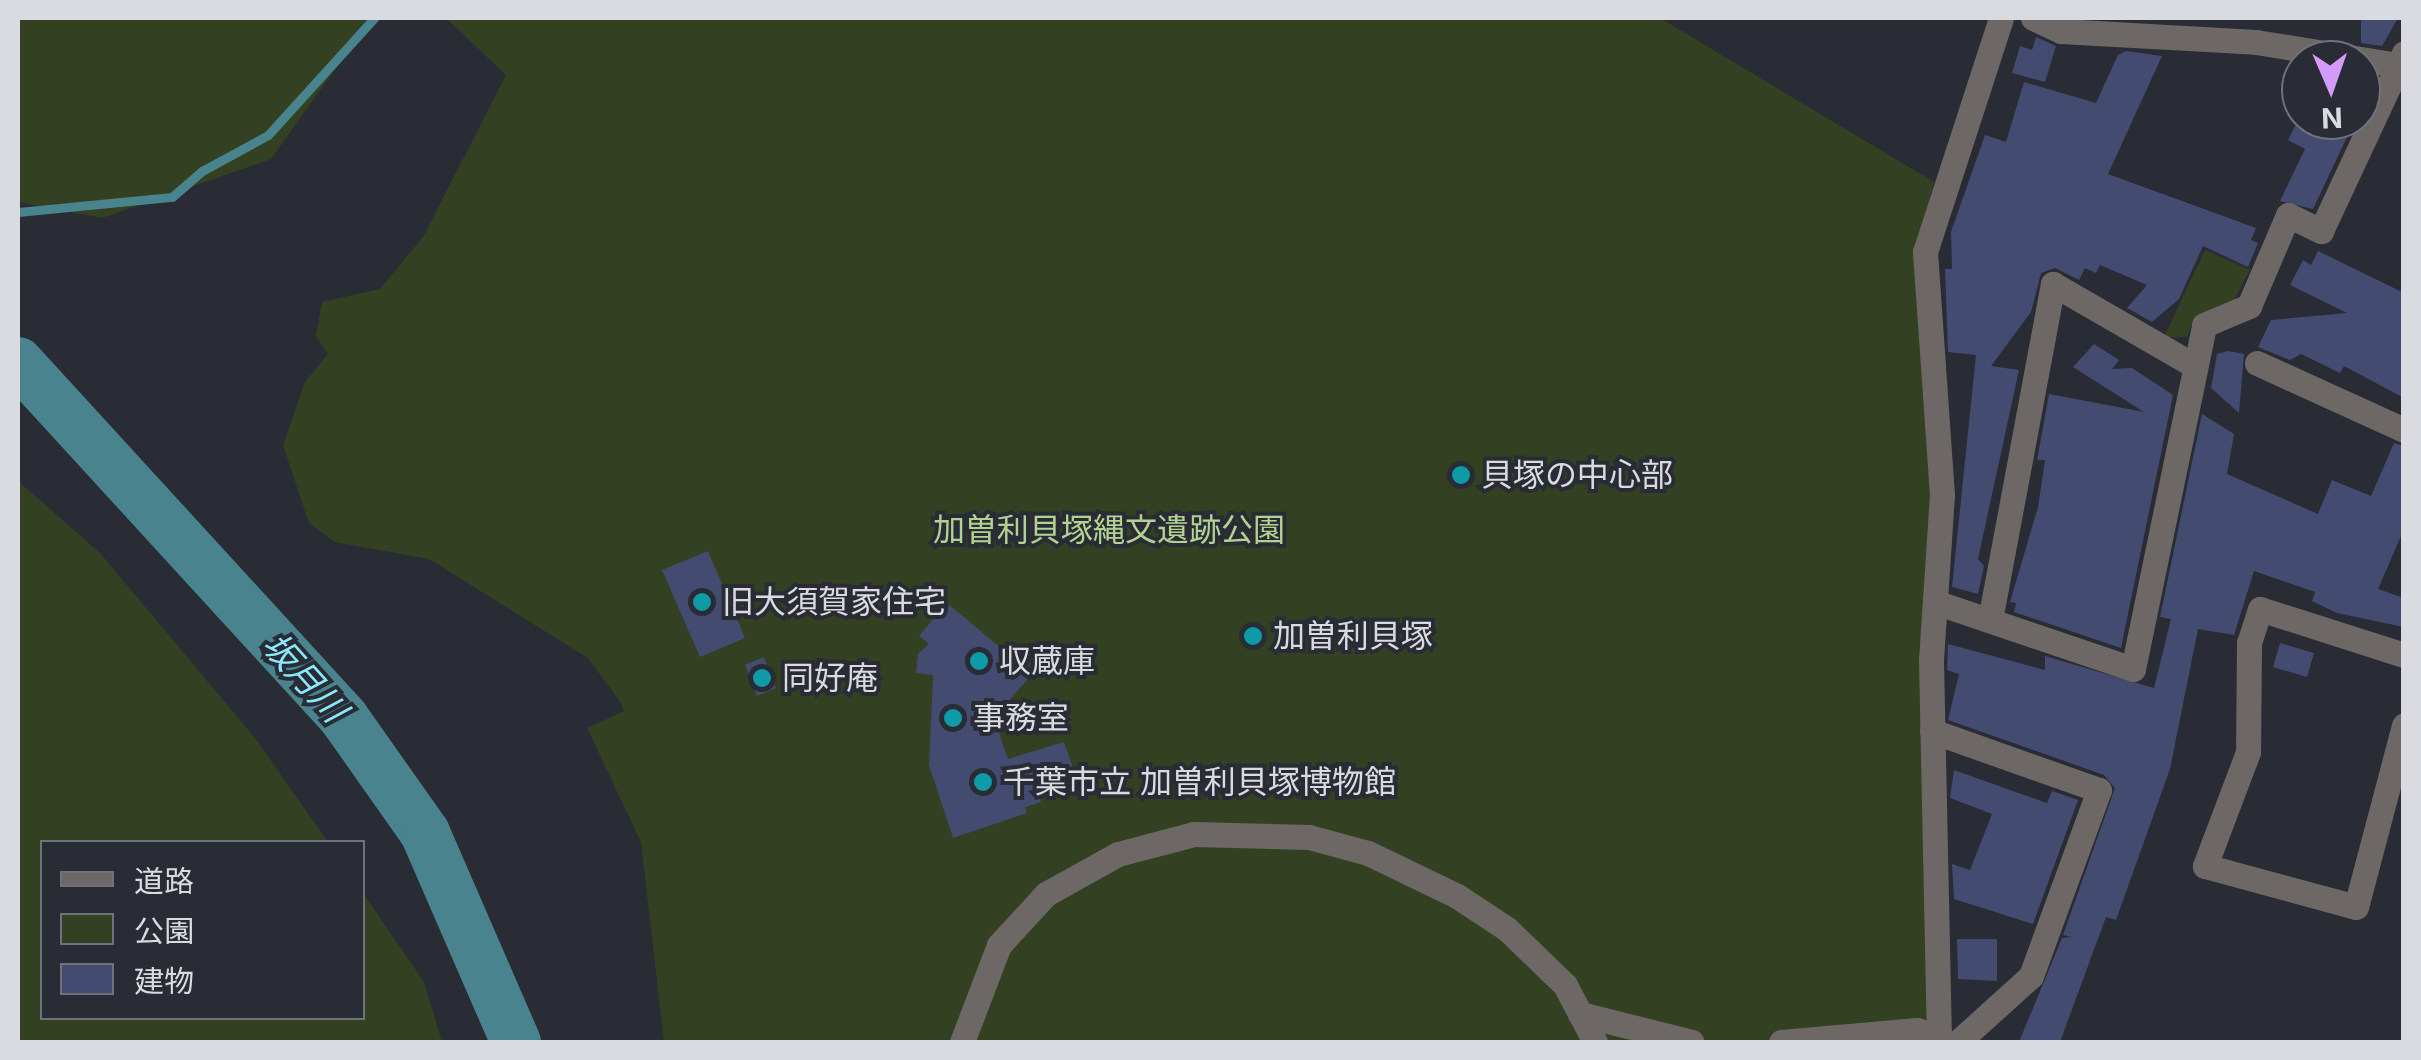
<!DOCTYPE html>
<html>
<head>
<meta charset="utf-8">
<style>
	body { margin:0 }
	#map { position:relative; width:2421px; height:1060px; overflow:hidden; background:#292c35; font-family:Inter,"Noto Sans JP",sans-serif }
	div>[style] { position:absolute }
	.green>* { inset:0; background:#334122 }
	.stream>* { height:9px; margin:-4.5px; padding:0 4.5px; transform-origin:4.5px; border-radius:4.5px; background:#49838d }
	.river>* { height:50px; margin:-25px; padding:0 25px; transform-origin:25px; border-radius:25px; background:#49838d }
	.building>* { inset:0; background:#434b70 }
	.minor>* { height:25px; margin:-12.5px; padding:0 12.5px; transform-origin:12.5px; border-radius:12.5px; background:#6d6865 }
	.dots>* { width:28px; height:28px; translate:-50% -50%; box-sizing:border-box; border:5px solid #292c35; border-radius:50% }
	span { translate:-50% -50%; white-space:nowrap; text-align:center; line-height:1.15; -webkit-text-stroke:8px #292c35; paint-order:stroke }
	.poi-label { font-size:32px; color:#dadbe1 }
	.left { translate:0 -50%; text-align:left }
	.park-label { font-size:32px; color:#b3d291 }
	.water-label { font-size:35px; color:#8ae9fa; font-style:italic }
	.frame { position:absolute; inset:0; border:20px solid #dadbe1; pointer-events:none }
	.legend { position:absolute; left:40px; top:840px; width:325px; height:180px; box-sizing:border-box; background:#292c35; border:2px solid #70727a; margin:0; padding:12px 18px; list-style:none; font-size:30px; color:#dadbe1 }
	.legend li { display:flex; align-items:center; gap:20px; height:50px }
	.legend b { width:50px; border:2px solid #70727a }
	.north { position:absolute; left:2281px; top:40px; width:100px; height:100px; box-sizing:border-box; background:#292c35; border:2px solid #70727a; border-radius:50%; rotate:178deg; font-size:28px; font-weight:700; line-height:40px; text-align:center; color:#dadbe1 }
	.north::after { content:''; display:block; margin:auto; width:35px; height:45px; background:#d59bfb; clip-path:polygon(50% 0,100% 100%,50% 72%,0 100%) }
</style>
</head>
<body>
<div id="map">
	<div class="green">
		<i style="clip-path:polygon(18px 18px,372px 18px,271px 159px,102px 218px,18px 202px)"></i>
		<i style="clip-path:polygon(446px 18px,1660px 18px,1934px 182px,1917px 249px,1935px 483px,1929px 1042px,664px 1042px,641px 842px,587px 728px,624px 711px,621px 703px,588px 658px,429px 559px,335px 542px,309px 523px,283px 445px,305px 382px,328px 354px,316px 336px,322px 302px,380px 289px,423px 237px,506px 75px)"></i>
		<i style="clip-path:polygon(2205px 250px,2250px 270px,2232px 304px,2193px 321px,2187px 337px,2164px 337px)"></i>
		<i style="clip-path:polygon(18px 481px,100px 553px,255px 738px,328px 842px,42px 842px,42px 1018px,362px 1018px,363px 893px,424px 982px,442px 1042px,18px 1042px)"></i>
	</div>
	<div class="stream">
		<i style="left:18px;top:212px;width:155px;rotate:-5.6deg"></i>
		<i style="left:172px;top:197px;width:40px;rotate:-41deg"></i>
		<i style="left:202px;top:171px;width:75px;rotate:-28.6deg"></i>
		<i style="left:268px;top:135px;width:158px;rotate:-47.8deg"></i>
	</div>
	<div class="river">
		<i style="left:18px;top:362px;width:483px;rotate:47.5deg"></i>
		<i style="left:344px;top:718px;width:141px;rotate:54.8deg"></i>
		<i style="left:425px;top:833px;width:228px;rotate:66.5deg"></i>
	</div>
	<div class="building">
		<i style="clip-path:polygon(2361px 18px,2398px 18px,2382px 46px,2361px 43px)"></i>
		<i style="clip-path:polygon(2036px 37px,2056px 46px,2045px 82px,2012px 73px,2020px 46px,2032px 50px)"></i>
		<i style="clip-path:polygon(2126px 51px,2162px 56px,2108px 174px,2256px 228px,2251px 240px,2258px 243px,2248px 267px,2203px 246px,2179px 299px,2152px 322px,2127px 308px,2147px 285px,2100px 265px,2096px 273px,2085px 268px,2079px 280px,2055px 268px,2041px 273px,2031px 312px,1991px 366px,2019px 370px,1978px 559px,1984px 566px,1978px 594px,1952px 587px,1976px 355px,1948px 352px,1945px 269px,1952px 269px,1951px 232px,1985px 135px,2006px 142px,2024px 82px,2096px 103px,2118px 55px)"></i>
		<i style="clip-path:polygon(2298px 120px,2317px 120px,2348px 135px,2313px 209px,2280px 201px,2305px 149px,2288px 140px)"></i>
		<i style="clip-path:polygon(2318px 251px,2404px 293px,2404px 398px,2344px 366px,2340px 373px,2301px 354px,2290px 360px,2258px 347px,2271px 320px,2347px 313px,2290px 285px,2303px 260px,2311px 265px)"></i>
		<i style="clip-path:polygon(2094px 344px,2119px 360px,2112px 369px,2132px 368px,2173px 395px,2121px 648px,2014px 612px,2016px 603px,2010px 602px,2038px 507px,2045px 460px,2037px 460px,2049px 394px,2144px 412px,2073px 367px)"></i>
		<i style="clip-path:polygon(2228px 351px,2244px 354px,2239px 413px,2211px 388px,2217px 354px)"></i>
		<i style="clip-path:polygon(2202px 414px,2234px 434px,2227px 474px,2318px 514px,2332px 480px,2371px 496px,2394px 443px,2404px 446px,2404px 529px,2378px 589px,2404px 598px,2404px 627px,2337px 613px,2312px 601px,2315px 592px,2254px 571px,2234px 635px,2198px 629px,2170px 769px,2116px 920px,2106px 917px,2060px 1042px,2019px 1042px,2062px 938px,2072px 937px,2063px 935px,2115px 788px,2104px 775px,1948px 720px,1959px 674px,1947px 670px,1948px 644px,2045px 670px,2045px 656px,2154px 688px,2171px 619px,2160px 617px)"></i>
		<i style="clip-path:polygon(708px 551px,745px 638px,700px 657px,662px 570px)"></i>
		<i style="clip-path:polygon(947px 603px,1032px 674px,994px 718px,1008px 759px,1064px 742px,1075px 774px,1036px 787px,1041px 802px,1025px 807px,1027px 813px,953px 838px,929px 765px,933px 675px,916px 673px,918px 654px,929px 644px,919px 636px)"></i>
		<i style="clip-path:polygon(2280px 643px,2314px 653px,2307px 677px,2273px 667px)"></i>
		<i style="clip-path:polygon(764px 657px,776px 688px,757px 696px,745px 665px)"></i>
		<i style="clip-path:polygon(1954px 770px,2047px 803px,2052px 791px,2078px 800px,2033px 924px,1954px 899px,1952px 864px,1970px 870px,1992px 814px,1950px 798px)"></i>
		<i style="clip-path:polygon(1957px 939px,1997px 939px,1997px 981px,1958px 979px)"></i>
	</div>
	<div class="minor">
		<i style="left:2033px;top:18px;width:31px;rotate:25deg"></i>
		<i style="left:2061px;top:31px;width:195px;rotate:3.2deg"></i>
		<i style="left:2256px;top:42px;width:150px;rotate:9.2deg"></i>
		<i style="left:2257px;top:363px;width:162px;rotate:24.5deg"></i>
		<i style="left:1935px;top:602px;width:209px;rotate:18.7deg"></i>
		<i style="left:2133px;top:669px;width:351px;rotate:-78.3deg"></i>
		<i style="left:2204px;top:325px;width:49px;rotate:-22.9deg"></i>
		<i style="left:2249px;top:306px;width:99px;rotate:-66.8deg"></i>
		<i style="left:2288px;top:215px;width:37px;rotate:26deg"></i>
		<i style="left:2321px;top:231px;width:196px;rotate:-65deg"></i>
		<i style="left:1990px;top:620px;width:342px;rotate:-79.4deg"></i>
		<i style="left:2053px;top:284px;width:164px;rotate:30deg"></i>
		<i style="left:2404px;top:655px;width:151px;rotate:-162.3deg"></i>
		<i style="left:2260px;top:609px;width:36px;rotate:108deg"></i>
		<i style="left:2249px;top:643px;width:109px;rotate:90.5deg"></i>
		<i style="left:2248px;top:752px;width:122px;rotate:110.7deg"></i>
		<i style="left:2205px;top:866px;width:156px;rotate:15.2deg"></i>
		<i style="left:2356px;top:907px;width:188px;rotate:-75.2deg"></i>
		<i style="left:1932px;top:731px;width:177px;rotate:19.5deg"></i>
		<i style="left:2099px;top:790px;width:198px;rotate:110.1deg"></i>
		<i style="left:2031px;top:976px;width:98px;rotate:137.9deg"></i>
		<i style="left:1580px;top:1014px;width:115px;rotate:14deg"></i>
		<i style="left:962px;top:1042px;width:104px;rotate:-69.1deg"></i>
		<i style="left:999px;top:945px;width:69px;rotate:-47.3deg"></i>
		<i style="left:1046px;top:894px;width:82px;rotate:-29.1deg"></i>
		<i style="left:1118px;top:854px;width:79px;rotate:-14.7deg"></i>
		<i style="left:1194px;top:834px;width:115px;rotate:1.5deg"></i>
		<i style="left:1309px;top:837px;width:61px;rotate:15.2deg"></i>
		<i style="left:1368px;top:853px;width:99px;rotate:25.8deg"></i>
		<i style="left:1457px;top:896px;width:60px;rotate:33.4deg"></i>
		<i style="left:1507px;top:929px;width:81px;rotate:44deg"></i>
		<i style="left:1565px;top:985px;width:64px;rotate:62.2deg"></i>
		<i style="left:1781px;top:1042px;width:137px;rotate:-5deg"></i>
		<i style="left:1917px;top:1030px;width:32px;rotate:22deg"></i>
		<i style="left:1939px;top:1042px;width:382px;rotate:-91.2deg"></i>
		<i style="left:1931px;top:660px;width:165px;rotate:-86.2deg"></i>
		<i style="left:1942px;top:495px;width:244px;rotate:-94deg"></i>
		<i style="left:1925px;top:252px;width:246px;rotate:-72deg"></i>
	</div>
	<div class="dots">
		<i style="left:1461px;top:475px;background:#0f9aa8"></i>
		<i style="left:702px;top:602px;background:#0f9aa8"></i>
		<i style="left:1253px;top:636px;background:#0f9aa8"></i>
		<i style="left:979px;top:661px;background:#0f9aa8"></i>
		<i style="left:762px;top:678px;background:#0f9aa8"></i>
		<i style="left:953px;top:718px;background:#0f9aa8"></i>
		<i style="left:983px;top:782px;background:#0f9aa8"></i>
	</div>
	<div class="poi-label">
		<span class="left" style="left:1481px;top:475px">貝塚の中心部</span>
		<span class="left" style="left:722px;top:602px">旧大須賀家住宅</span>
		<span class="left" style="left:1273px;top:636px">加曽利貝塚</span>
		<span class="left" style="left:999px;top:661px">収蔵庫</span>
		<span class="left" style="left:782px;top:678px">同好庵</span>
		<span class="left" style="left:973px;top:718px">事務室</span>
		<span class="left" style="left:1003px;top:782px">千葉市立 加曽利貝塚博物館</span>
	</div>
	<div class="park-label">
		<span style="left:1109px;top:530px">加曽利貝塚縄文遺跡公園</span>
	</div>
	<div class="water-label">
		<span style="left:305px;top:677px;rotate:48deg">坂月川</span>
	</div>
	<div class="frame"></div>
	<ul class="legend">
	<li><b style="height:12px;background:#6d6865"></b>道路</li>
	<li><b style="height:28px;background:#334122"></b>公園</li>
	<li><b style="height:28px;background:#434b70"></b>建物</li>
	</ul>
	<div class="north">N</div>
</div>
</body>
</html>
